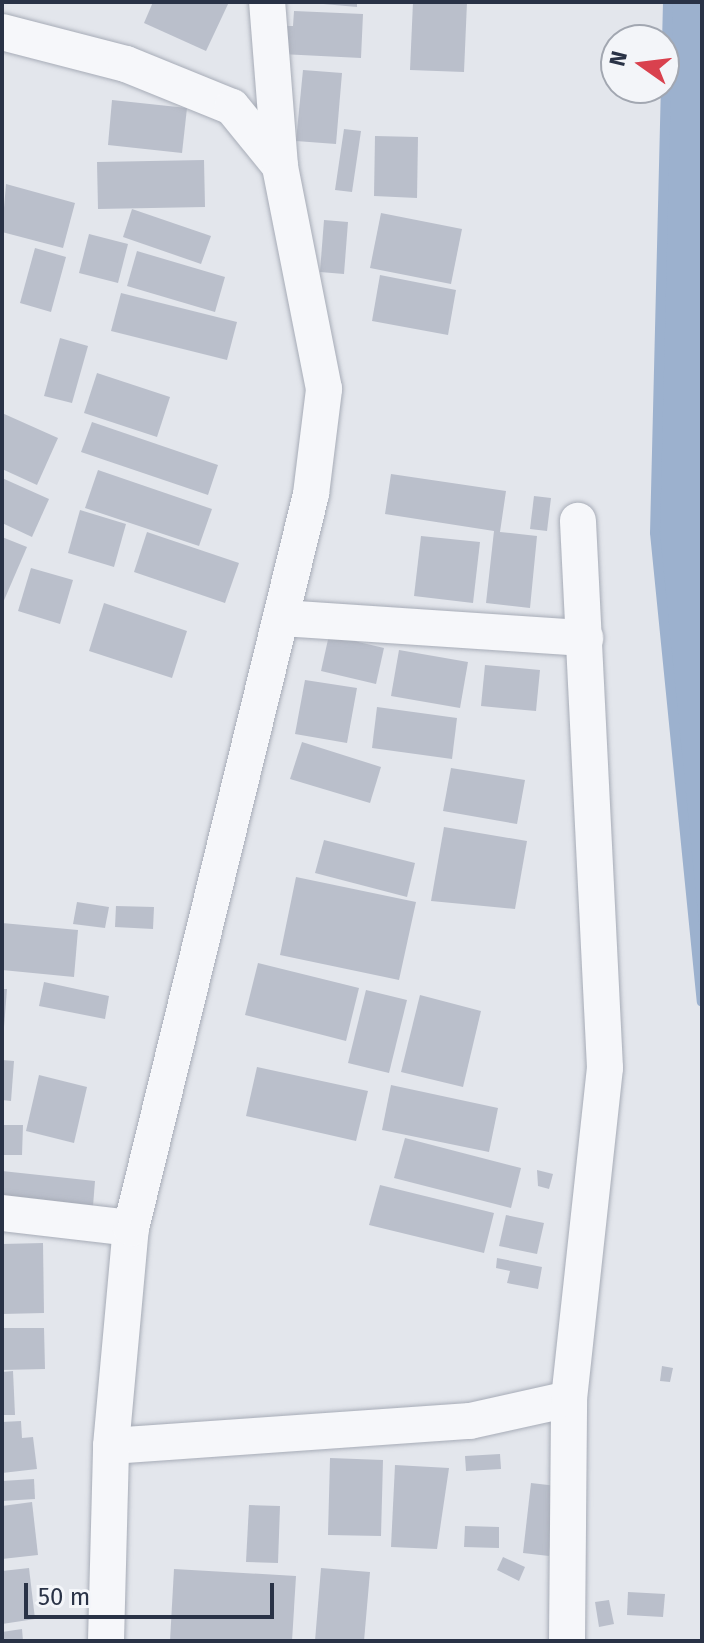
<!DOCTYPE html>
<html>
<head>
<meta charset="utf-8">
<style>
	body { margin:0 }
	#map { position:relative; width:704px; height:1643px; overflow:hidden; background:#e3e6ec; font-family:"Fira Sans",sans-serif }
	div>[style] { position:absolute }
	.water>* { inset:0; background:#9cb1ce }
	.stream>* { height:10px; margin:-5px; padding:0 5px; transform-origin:5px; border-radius:5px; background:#9cb1ce }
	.building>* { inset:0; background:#babfcb }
	.roads { filter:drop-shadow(0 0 2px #a7acb7) drop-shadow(0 0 2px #a7acb7) }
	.minor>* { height:36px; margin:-18px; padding:0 18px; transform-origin:18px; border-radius:18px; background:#f6f7fa }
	span { translate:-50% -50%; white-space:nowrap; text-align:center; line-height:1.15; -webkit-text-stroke:6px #f3f5f9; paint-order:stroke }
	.frame { position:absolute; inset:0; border:4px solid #293246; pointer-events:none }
	.north { position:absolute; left:600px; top:24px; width:80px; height:80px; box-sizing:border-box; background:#f3f5f9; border:2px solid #a2a7b1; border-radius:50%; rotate:284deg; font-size:22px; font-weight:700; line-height:32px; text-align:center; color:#293246 }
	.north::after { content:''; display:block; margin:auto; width:28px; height:36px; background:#d9414e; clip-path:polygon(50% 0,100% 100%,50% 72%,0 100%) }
	.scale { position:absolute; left:24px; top:1583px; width:250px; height:36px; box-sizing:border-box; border:4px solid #293246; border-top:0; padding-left:10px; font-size:24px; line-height:28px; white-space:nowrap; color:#293246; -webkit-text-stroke:6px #f3f5f9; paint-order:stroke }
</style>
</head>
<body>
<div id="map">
	<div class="water">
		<i style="clip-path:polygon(668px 2px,702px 2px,702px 1002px,655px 533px)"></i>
	</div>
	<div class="stream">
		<i style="left:668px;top:2px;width:531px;rotate:91.4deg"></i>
		<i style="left:655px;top:533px;width:471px;rotate:84.3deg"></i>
	</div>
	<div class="building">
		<i style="clip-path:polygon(153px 2px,229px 2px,206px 51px,144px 23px)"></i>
		<i style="clip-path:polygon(301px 2px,357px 2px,357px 7px)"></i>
		<i style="clip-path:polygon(413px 2px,467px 2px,464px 72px,410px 70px)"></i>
		<i style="clip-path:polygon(294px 11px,363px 14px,361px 58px,281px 54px,282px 26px,293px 26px)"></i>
		<i style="clip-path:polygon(303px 70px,342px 73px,336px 144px,296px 141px)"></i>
		<i style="clip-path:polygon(112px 100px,187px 108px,182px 153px,108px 145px)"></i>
		<i style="clip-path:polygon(344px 129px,361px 131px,352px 192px,335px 190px)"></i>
		<i style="clip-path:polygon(375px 136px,418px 137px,417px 198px,374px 196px)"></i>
		<i style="clip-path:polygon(204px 160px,205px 207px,98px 209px,97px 162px)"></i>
		<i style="clip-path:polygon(6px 184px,75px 203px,63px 248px,2px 232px)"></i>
		<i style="clip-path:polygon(132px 209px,211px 236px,201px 264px,123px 237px)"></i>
		<i style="clip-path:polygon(381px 213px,462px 229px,451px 284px,370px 268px)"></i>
		<i style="clip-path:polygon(324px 220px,348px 222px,344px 274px,320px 272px)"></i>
		<i style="clip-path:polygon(89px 234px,128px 244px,118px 283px,79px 273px)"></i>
		<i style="clip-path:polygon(35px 248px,66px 257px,51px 312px,20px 303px)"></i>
		<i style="clip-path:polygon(137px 251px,225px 277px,215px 312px,127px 286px)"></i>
		<i style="clip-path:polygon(380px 275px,456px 290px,448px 335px,372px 321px)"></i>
		<i style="clip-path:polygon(121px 293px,237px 322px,227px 360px,111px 331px)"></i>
		<i style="clip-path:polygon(60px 338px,88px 346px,72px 403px,44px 396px)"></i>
		<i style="clip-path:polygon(97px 373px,170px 397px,157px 437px,84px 413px)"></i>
		<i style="clip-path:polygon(2px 413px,58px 438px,37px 485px,2px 469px)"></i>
		<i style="clip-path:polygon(92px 422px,218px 465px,208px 495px,81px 452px)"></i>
		<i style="clip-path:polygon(98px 470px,212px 509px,199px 546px,85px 508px)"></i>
		<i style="clip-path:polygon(391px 474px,506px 491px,500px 532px,537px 536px,530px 608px,486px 603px,494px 531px,385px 514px)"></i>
		<i style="clip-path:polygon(2px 478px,49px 499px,32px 537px,2px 523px)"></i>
		<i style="clip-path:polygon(534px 496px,551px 498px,547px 531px,530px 529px)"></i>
		<i style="clip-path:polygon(80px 510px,126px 524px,114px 567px,68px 553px)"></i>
		<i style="clip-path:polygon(147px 532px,239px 563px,225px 603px,134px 572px)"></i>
		<i style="clip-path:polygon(421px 536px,480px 542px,473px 603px,414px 596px)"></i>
		<i style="clip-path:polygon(2px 537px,27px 547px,2px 605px)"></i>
		<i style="clip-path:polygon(31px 568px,73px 580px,60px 624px,18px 611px)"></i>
		<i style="clip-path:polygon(104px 603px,187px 631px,172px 678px,89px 651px)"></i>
		<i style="clip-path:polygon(329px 635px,384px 648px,376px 684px,321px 671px)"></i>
		<i style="clip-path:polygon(399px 650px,468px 662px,460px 708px,391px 696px)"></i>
		<i style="clip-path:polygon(485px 665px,540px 670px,536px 711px,481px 706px)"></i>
		<i style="clip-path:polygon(305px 680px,357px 688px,347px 743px,295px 734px)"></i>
		<i style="clip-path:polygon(377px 707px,457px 718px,452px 759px,372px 748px)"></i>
		<i style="clip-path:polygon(302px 742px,381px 767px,370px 803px,290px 779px)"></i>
		<i style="clip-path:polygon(451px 768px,525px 780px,517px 824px,443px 811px)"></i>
		<i style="clip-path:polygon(444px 827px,527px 841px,515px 909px,431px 901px)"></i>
		<i style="clip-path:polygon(324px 840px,415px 863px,407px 897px,315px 873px)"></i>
		<i style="clip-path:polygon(296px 877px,416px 902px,399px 980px,280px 955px)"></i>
		<i style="clip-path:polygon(77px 902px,109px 907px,105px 928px,73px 924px)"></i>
		<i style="clip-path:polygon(116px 906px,154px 907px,153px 929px,115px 927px)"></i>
		<i style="clip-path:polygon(2px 923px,78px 930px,74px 977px,2px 970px)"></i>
		<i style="clip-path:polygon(258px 963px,359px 988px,346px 1041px,245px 1015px)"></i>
		<i style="clip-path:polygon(44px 982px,109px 996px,105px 1019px,39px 1006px)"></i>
		<i style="clip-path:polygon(2px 989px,7px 989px,4px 1027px,2px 1027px)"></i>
		<i style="clip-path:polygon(366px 990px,407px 1000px,389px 1073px,348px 1063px)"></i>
		<i style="clip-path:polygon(420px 995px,481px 1011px,463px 1087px,401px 1072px)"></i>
		<i style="clip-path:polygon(2px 1060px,14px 1061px,11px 1101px,2px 1100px)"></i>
		<i style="clip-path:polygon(257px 1067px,368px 1091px,356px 1141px,246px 1116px)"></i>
		<i style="clip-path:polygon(39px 1075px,87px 1087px,74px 1143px,26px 1131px)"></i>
		<i style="clip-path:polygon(391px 1085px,498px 1108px,489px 1152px,382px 1130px)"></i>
		<i style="clip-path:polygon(2px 1125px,23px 1125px,22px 1155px,2px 1155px)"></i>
		<i style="clip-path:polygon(405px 1138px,521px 1168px,511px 1208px,394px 1178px)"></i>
		<i style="clip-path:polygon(537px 1170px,553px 1174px,549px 1189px,538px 1186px)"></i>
		<i style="clip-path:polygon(2px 1171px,95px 1181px,93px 1206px,2px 1197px)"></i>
		<i style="clip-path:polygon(380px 1185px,494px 1213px,484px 1253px,369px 1225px)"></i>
		<i style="clip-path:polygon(506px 1215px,544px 1223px,537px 1254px,499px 1246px)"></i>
		<i style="clip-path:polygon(43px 1243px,44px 1313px,2px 1314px,2px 1244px)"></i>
		<i style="clip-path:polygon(497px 1258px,542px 1267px,538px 1289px,507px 1283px,510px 1271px,496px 1268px)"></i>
		<i style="clip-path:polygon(2px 1328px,44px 1328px,45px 1369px,2px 1370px)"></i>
		<i style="clip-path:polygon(662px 1366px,673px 1368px,670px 1382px,660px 1381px)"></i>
		<i style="clip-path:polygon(13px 1371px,15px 1415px,2px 1415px,2px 1372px)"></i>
		<i style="clip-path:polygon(21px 1421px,22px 1438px,33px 1437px,37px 1469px,2px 1473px,2px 1422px)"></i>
		<i style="clip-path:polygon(500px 1454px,501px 1469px,466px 1471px,465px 1456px)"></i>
		<i style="clip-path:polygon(330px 1458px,383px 1460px,381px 1536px,328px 1535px)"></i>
		<i style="clip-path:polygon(395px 1465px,449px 1468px,437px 1549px,391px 1547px)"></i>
		<i style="clip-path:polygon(34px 1479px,35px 1499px,2px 1501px,2px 1481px)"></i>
		<i style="clip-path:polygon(531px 1483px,557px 1486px,549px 1556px,523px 1553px)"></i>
		<i style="clip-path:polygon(32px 1502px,38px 1555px,2px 1559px,2px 1506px)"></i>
		<i style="clip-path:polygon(249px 1505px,280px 1506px,278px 1563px,246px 1562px)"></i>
		<i style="clip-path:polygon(465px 1526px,499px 1527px,499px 1548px,464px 1547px)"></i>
		<i style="clip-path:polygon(503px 1557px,525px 1567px,519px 1581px,497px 1570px)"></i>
		<i style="clip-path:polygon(29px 1568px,35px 1619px,2px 1624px,2px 1571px)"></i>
		<i style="clip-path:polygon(321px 1568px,370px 1572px,364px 1641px,315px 1641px)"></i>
		<i style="clip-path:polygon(174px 1569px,296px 1576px,292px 1641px,170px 1641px)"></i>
		<i style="clip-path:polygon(628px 1592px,665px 1594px,663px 1617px,627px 1615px)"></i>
		<i style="clip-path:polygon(609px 1600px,614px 1624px,599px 1627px,595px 1602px)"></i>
		<i style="clip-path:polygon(22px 1629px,23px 1641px,2px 1641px,2px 1632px)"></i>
	</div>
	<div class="roads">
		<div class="minor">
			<i style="left:2px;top:32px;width:128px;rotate:14.5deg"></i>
			<i style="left:126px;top:64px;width:114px;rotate:22.1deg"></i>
			<i style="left:232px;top:107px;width:76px;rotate:50.9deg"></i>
			<i style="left:281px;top:618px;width:305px;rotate:3.8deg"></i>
			<i style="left:2px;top:1213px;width:130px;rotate:6.6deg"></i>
			<i style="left:111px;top:1446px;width:360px;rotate:-4deg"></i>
			<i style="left:470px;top:1421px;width:101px;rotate:-12.5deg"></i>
			<i style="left:106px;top:1641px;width:195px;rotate:-88.5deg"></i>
			<i style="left:111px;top:1446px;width:219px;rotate:-84.8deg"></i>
			<i style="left:131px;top:1228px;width:756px;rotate:-76.22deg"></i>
			<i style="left:311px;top:494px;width:106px;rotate:-82.9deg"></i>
			<i style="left:324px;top:389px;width:227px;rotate:-101.2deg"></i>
			<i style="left:280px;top:166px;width:165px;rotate:-94.5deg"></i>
			<i style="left:567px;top:1641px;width:242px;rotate:-89.5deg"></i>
			<i style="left:569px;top:1399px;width:333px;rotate:-83.8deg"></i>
			<i style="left:605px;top:1068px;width:548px;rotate:-92.83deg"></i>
		</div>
	</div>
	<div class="frame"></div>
	<div class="north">N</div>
	<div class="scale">50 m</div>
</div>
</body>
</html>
